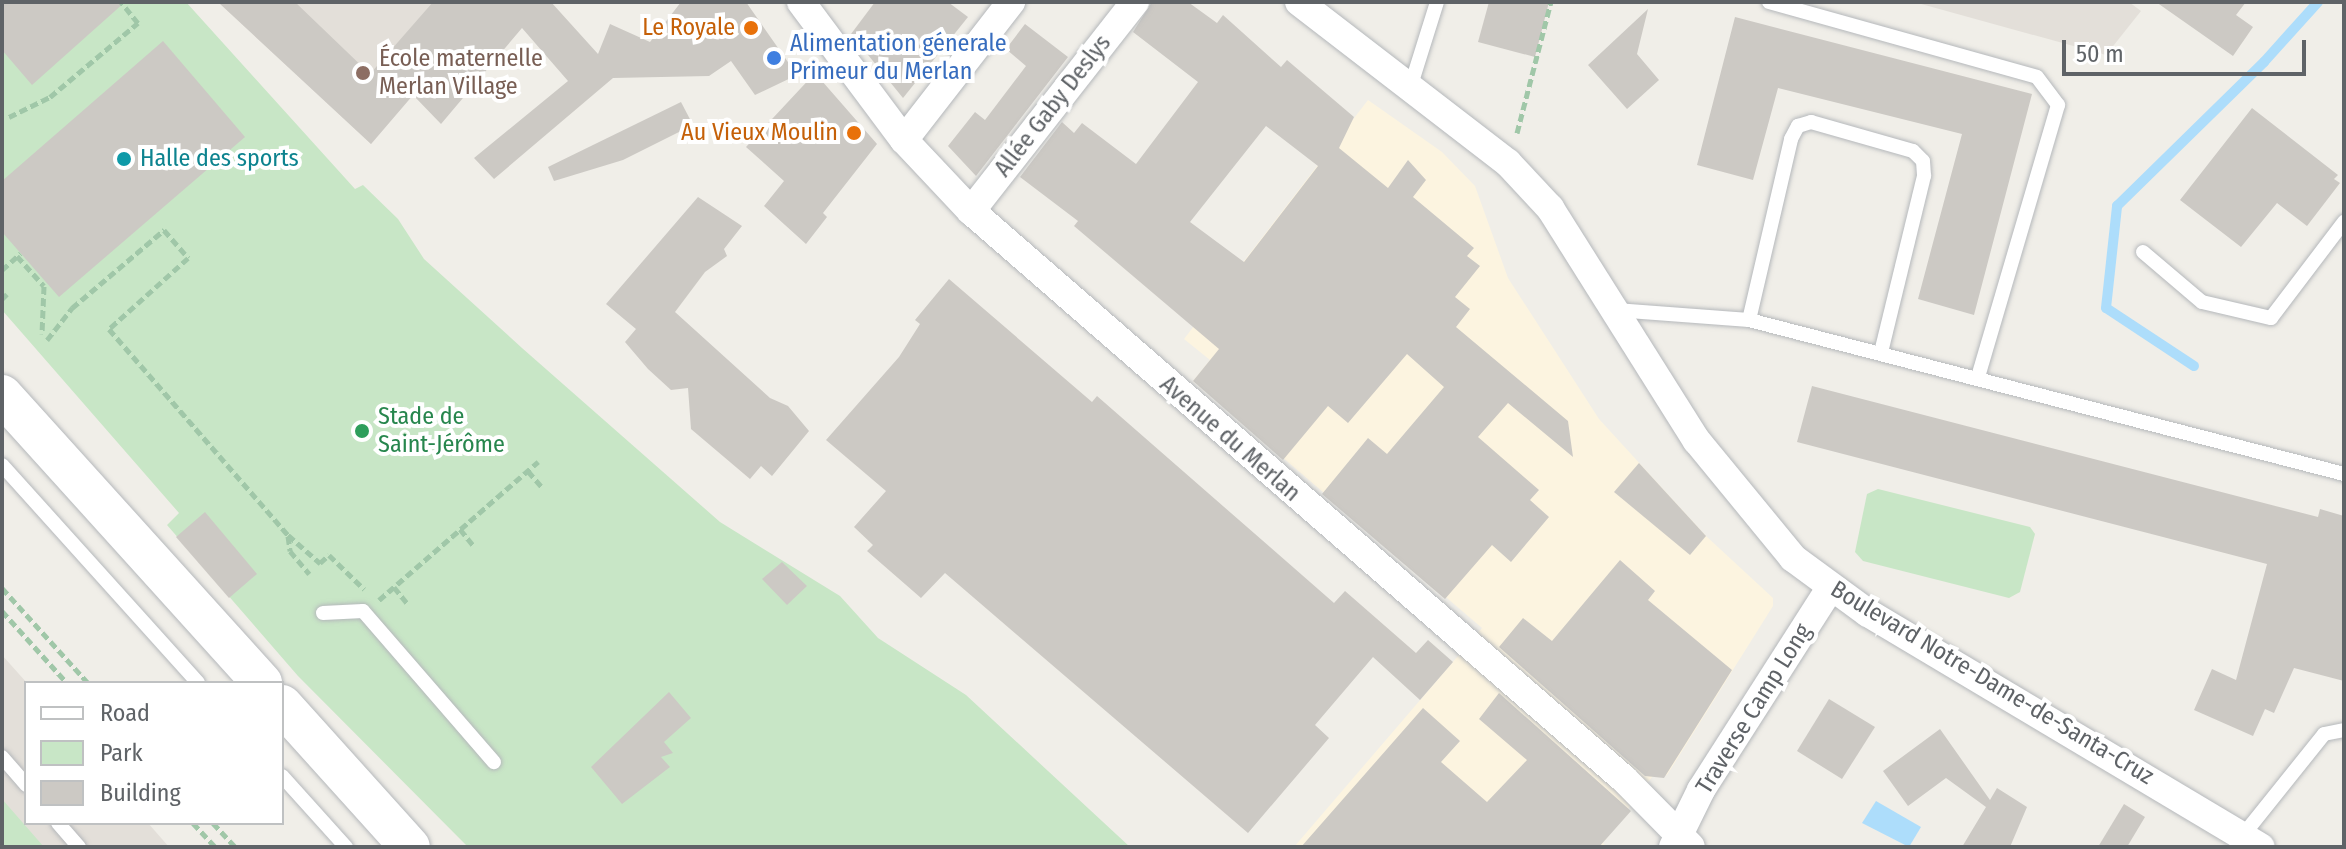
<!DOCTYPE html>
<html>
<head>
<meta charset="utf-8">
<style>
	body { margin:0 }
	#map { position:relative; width:2346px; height:849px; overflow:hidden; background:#f0eee8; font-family:"Fira Sans Condensed",sans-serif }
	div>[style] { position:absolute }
	.commercial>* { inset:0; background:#fcf4e0 }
	.education>* { inset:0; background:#e3dfd9 }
	.green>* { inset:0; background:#c8e6c6 }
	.water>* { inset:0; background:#adddfb }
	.stream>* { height:10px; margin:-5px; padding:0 5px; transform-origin:5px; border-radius:5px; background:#adddfb }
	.building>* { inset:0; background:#ccc9c4 }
	.path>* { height:5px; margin-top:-2.5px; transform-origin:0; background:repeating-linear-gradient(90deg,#a0c7a8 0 8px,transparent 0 12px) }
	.roads { filter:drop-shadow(0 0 2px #b5b8bb) drop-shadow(0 0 2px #b5b8bb) }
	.lane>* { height:14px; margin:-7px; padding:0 7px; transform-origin:7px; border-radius:7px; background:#fff }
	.street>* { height:28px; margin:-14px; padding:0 14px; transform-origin:14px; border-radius:14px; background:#fff }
	.secondary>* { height:40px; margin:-20px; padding:0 20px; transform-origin:20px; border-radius:20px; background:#fff }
	.dots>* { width:22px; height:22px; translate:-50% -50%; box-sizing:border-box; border:4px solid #fff; border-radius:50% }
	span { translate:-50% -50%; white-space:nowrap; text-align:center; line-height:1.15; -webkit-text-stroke:8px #fff; paint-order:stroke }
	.food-label { font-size:24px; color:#c56008 }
	.right { translate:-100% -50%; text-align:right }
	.shop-label { font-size:24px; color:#366cbe }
	.left { translate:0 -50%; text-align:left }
	.education-label { font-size:24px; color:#785e54 }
	.street-label { font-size:24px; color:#5f6367 }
	.culture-label { font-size:24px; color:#0d838f }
	.leisure-label { font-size:24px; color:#27864d }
	.frame { position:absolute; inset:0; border:4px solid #5f6367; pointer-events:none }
	.legend { position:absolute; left:24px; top:681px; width:260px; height:144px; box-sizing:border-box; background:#fff; border:2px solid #bfc1c2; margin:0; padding:10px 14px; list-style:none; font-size:24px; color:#5f6367 }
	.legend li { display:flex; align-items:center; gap:16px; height:40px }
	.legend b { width:40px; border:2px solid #bfc1c2 }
	.scale { position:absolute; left:2062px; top:40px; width:244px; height:36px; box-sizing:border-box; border:4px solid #5f6367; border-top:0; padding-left:10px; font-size:24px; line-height:28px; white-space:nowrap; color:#5f6367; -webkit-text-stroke:6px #fff; paint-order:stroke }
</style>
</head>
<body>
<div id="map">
	<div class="commercial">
		<i style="clip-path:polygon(1368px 100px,1442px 152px,1475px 186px,1508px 278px,1599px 419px,1706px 536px,1773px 598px,1773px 606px,1667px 775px,1652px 777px,1603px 843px,1607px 847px,1294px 847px,1482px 628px,1193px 381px,1210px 360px,1184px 339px)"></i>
	</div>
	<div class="education">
		<i style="clip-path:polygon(218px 2px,493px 2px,371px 144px)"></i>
		<i style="clip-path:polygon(1914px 2px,2129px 2px,2141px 11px,2106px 55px)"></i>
		<i style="clip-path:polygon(2px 655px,27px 683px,26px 823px,148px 823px,169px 847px,2px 847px)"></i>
	</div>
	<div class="green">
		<i style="clip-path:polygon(2px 2px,186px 2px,355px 189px,363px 185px,398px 219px,424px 259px,522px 348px,720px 522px,840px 596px,878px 638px,966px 695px,1130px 847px,468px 847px,298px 676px,167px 525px,179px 513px,2px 310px)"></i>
		<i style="clip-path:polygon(1878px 489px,2030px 527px,2035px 534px,2020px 592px,2009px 598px,1863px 561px,1855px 552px,1867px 494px)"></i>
		<i style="clip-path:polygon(2px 799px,44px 847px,2px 847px)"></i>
	</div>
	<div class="water">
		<i style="clip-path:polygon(1876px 801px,1921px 827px,1909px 847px,1862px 823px)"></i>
	</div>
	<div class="stream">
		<i style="left:2194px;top:366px;width:105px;rotate:-146.6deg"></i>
		<i style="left:2106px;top:308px;width:103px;rotate:-83.8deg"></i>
		<i style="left:2117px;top:206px;width:206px;rotate:-44.4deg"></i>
		<i style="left:2264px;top:62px;width:81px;rotate:-48deg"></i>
	</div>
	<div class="building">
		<i style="clip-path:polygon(2px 2px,125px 2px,32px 85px,2px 50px)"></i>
		<i style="clip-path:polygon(218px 2px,295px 2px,370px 74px,433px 2px,551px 2px,598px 54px,610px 24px,650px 42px,681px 2px,746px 2px,797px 75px,755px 95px,731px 61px,709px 76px,613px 78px,494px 179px,474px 158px,568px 81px,522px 28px,441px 124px,413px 95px,371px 144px)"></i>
		<i style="clip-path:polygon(875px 2px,948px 2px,968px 17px,903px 98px,851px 34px)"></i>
		<i style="clip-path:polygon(evenodd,1152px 2px,1188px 2px,1217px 23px,1223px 15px,1281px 67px,1287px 60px,1354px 117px,1339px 148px,1388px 188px,1408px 160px,1426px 180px,1413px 197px,1474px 248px,1467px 256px,1480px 266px,1455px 297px,1470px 309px,1456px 327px,1568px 421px,1573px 457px,1508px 403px,1478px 437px,1539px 490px,1530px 500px,1549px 517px,1511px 562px,1492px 545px,1445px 599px,1322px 494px,1368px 438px,1387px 454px,1444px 387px,1407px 354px,1348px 423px,1328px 406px,1283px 460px,1193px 381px,1219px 349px,1074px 226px,1078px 221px,1020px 177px,1062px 122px,1074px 133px,1082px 123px,1136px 164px,1198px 82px,1133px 32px,1152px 2px,1266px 126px,1318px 166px,1244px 262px,1190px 222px,1266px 126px)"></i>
		<i style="clip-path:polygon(1489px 2px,1549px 2px,1535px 57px,1478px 42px)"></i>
		<i style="clip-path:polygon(2156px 2px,2246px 2px,2236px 15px,2253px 27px,2233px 56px)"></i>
		<i style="clip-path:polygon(1648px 9px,1637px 54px,1659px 80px,1627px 109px,1588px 65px)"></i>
		<i style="clip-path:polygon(1735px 17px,2032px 94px,1974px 315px,1918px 299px,1962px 134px,1778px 88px,1753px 180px,1697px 165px)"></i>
		<i style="clip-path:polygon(1025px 24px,1068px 57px,976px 176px,948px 146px,975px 112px,985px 120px,1026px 66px,1006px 49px)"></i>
		<i style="clip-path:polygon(163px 41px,245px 137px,59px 297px,2px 232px,2px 181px)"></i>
		<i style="clip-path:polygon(815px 73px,877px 144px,823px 213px,827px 217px,806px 244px,764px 206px,784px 181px,746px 147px)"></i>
		<i style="clip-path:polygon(681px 102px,693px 125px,623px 160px,554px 181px,548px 167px)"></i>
		<i style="clip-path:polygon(2252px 108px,2338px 175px,2334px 179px,2340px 183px,2307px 226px,2277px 203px,2241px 247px,2180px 200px)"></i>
		<i style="clip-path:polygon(698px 197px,742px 226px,724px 249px,727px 256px,705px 272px,675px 312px,770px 398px,788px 406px,809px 431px,772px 476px,761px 466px,750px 479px,691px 429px,688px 388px,671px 390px,648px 369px,625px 342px,636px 329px,606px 304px)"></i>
		<i style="clip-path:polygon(949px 279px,1092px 402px,1097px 396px,1334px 603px,1345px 591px,1416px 653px,1428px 640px,1453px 662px,1420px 700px,1373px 657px,1315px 725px,1329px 738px,1248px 833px,945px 573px,921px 598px,867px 551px,873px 545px,854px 527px,886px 491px,826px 440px,899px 357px,920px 324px,915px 320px)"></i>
		<i style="clip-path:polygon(1812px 386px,2318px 517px,2320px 509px,2344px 516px,2344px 681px,2294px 668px,2274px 713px,2265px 709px,2253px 736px,2194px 710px,2212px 669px,2236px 680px,2267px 564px,1797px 442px)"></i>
		<i style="clip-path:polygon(1639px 463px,1706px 536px,1690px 555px,1614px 492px)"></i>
		<i style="clip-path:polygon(205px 512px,257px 574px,229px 598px,176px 537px)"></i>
		<i style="clip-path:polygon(1620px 560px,1655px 591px,1648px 600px,1732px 670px,1664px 778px,1645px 776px,1499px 647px,1523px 618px,1552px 641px)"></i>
		<i style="clip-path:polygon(782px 562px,807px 586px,787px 605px,762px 579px)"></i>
		<i style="clip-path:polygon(669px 692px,691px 718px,664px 742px,673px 753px,661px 757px,670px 767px,622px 804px,591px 767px)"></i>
		<i style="clip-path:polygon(1499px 693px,1631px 811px,1599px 847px,1301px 847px,1423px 708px,1460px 741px,1441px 762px,1487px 802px,1527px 760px,1479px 719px)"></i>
		<i style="clip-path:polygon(1829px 699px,1875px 727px,1842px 779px,1797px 751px)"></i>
		<i style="clip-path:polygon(1940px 729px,1990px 800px,1997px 788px,2027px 807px,2010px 847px,1962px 847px,1986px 807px,1946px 778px,1908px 806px,1883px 771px)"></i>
		<i style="clip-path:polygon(2124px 804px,2145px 817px,2127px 847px,2098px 847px)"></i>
	</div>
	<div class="path">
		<i style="left:9px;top:117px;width:46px;rotate:-26deg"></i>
		<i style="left:50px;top:97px;width:115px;rotate:-40.1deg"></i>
		<i style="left:138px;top:23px;width:27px;rotate:-129deg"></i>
		<i style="left:1517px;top:133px;width:135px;rotate:-75.5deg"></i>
		<i style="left:17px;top:256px;width:40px;rotate:48deg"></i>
		<i style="left:44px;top:286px;width:48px;rotate:92.4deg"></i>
		<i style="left:2px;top:270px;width:25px;rotate:-42deg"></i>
		<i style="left:2px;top:299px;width:7px;rotate:-45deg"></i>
		<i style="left:47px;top:340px;width:41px;rotate:-52deg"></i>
		<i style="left:72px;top:308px;width:121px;rotate:-40.3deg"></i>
		<i style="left:164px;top:230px;width:37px;rotate:49deg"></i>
		<i style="left:188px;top:258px;width:106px;rotate:138.1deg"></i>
		<i style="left:109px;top:329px;width:273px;rotate:49deg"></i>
		<i style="left:288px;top:535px;width:43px;rotate:41.2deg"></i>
		<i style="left:320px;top:563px;width:12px;rotate:-42deg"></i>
		<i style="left:329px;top:555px;width:49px;rotate:44.2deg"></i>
		<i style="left:528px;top:471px;width:21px;rotate:49deg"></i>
		<i style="left:460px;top:529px;width:22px;rotate:51deg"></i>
		<i style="left:288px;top:536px;width:15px;rotate:82deg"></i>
		<i style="left:290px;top:551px;width:30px;rotate:50deg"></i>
		<i style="left:394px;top:587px;width:22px;rotate:51deg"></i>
		<i style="left:2px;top:588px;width:128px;rotate:47.8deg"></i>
		<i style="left:379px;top:600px;width:211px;rotate:-41deg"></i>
		<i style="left:2px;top:611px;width:97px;rotate:47.9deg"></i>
		<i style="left:193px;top:823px;width:33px;rotate:47deg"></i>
		<i style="left:213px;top:823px;width:33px;rotate:47deg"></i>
	</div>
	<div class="roads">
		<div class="lane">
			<i style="left:1769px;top:2px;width:278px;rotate:15.6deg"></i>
			<i style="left:2037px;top:77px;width:35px;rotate:53deg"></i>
			<i style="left:2058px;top:105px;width:284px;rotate:106.4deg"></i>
			<i style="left:1411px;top:85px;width:87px;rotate:-72.6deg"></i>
			<i style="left:2143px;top:252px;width:77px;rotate:40.3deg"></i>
			<i style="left:2202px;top:302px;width:71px;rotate:13.1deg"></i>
			<i style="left:2271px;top:318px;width:121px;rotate:-52.8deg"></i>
			<i style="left:1616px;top:310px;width:133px;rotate:4.3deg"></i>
			<i style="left:1749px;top:320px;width:615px;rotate:14.51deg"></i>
			<i style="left:1749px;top:320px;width:186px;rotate:-76.9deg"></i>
			<i style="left:1791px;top:139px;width:15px;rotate:-62deg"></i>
			<i style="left:1798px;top:126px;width:14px;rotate:-17deg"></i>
			<i style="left:1811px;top:122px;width:106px;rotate:15.9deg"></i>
			<i style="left:1913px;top:151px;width:14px;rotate:45deg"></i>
			<i style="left:1923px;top:161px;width:15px;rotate:86deg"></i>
			<i style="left:1924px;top:176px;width:181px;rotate:103.7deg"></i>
			<i style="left:2px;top:465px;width:293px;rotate:48deg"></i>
			<i style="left:323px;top:613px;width:40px;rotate:-2.9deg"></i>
			<i style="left:363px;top:611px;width:200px;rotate:49.1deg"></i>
			<i style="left:2px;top:757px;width:37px;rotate:49deg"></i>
			<i style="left:282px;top:776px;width:96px;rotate:48deg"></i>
			<i style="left:58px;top:823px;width:32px;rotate:49deg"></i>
			<i style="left:2244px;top:834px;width:128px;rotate:-51.3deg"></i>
			<i style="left:2324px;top:734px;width:20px;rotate:-11deg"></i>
		</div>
		<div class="street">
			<i style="left:801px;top:2px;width:172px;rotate:53.3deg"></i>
			<i style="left:904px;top:140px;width:98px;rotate:46.7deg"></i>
			<i style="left:971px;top:211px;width:865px;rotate:41.02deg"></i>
			<i style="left:1624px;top:779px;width:95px;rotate:45.4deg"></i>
			<i style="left:1299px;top:2px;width:264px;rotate:37.6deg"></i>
			<i style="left:1508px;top:163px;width:62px;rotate:47deg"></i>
			<i style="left:1550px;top:208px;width:275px;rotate:57.8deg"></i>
			<i style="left:1697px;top:441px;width:151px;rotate:50.6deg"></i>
			<i style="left:1793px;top:558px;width:93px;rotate:36.3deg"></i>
			<i style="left:1868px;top:613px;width:457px;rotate:30.8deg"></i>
			<i style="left:904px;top:140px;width:175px;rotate:-52.2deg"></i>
			<i style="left:971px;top:211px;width:266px;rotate:-51.9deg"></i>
			<i style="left:1673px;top:847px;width:64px;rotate:-63.8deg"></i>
			<i style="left:1701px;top:790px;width:240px;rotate:-57.4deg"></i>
		</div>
		<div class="secondary">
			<i style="left:2px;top:395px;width:388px;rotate:47.9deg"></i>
			<i style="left:282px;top:705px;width:191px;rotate:48deg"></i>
		</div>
	</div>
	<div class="dots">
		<i style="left:751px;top:28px;background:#e8710a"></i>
		<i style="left:774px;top:58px;background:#3f7fe0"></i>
		<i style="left:363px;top:73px;background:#8d6e63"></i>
		<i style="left:854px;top:133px;background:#e8710a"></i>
		<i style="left:124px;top:159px;background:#0f9aa8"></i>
		<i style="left:362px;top:431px;background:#2e9e5b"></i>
	</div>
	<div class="food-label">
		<span class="right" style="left:735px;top:28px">Le Royale</span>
		<span class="right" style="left:838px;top:133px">Au Vieux Moulin</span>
	</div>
	<div class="shop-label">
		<span class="left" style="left:790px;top:58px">Alimentation génerale<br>Primeur du Merlan</span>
	</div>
	<div class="education-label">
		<span class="left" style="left:379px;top:73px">École maternelle<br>Merlan Village</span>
	</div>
	<div class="street-label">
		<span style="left:1053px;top:106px;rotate:-52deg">Allée Gaby Deslys</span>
		<span style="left:1230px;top:439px;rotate:41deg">Avenue du Merlan</span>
		<span style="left:1992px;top:683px;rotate:31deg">Boulevard Notre-Dame-de-Santa-Cruz</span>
		<span style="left:1754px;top:709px;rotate:-58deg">Traverse Camp Long</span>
	</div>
	<div class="culture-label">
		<span class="left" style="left:140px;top:159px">Halle des sports</span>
	</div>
	<div class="leisure-label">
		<span class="left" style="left:378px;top:431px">Stade de<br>Saint-Jérôme</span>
	</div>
	<div class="frame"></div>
	<ul class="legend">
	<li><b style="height:10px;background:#fff"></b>Road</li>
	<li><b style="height:22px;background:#c8e6c6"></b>Park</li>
	<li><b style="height:22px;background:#ccc9c4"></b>Building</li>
	</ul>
	<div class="scale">50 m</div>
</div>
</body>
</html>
